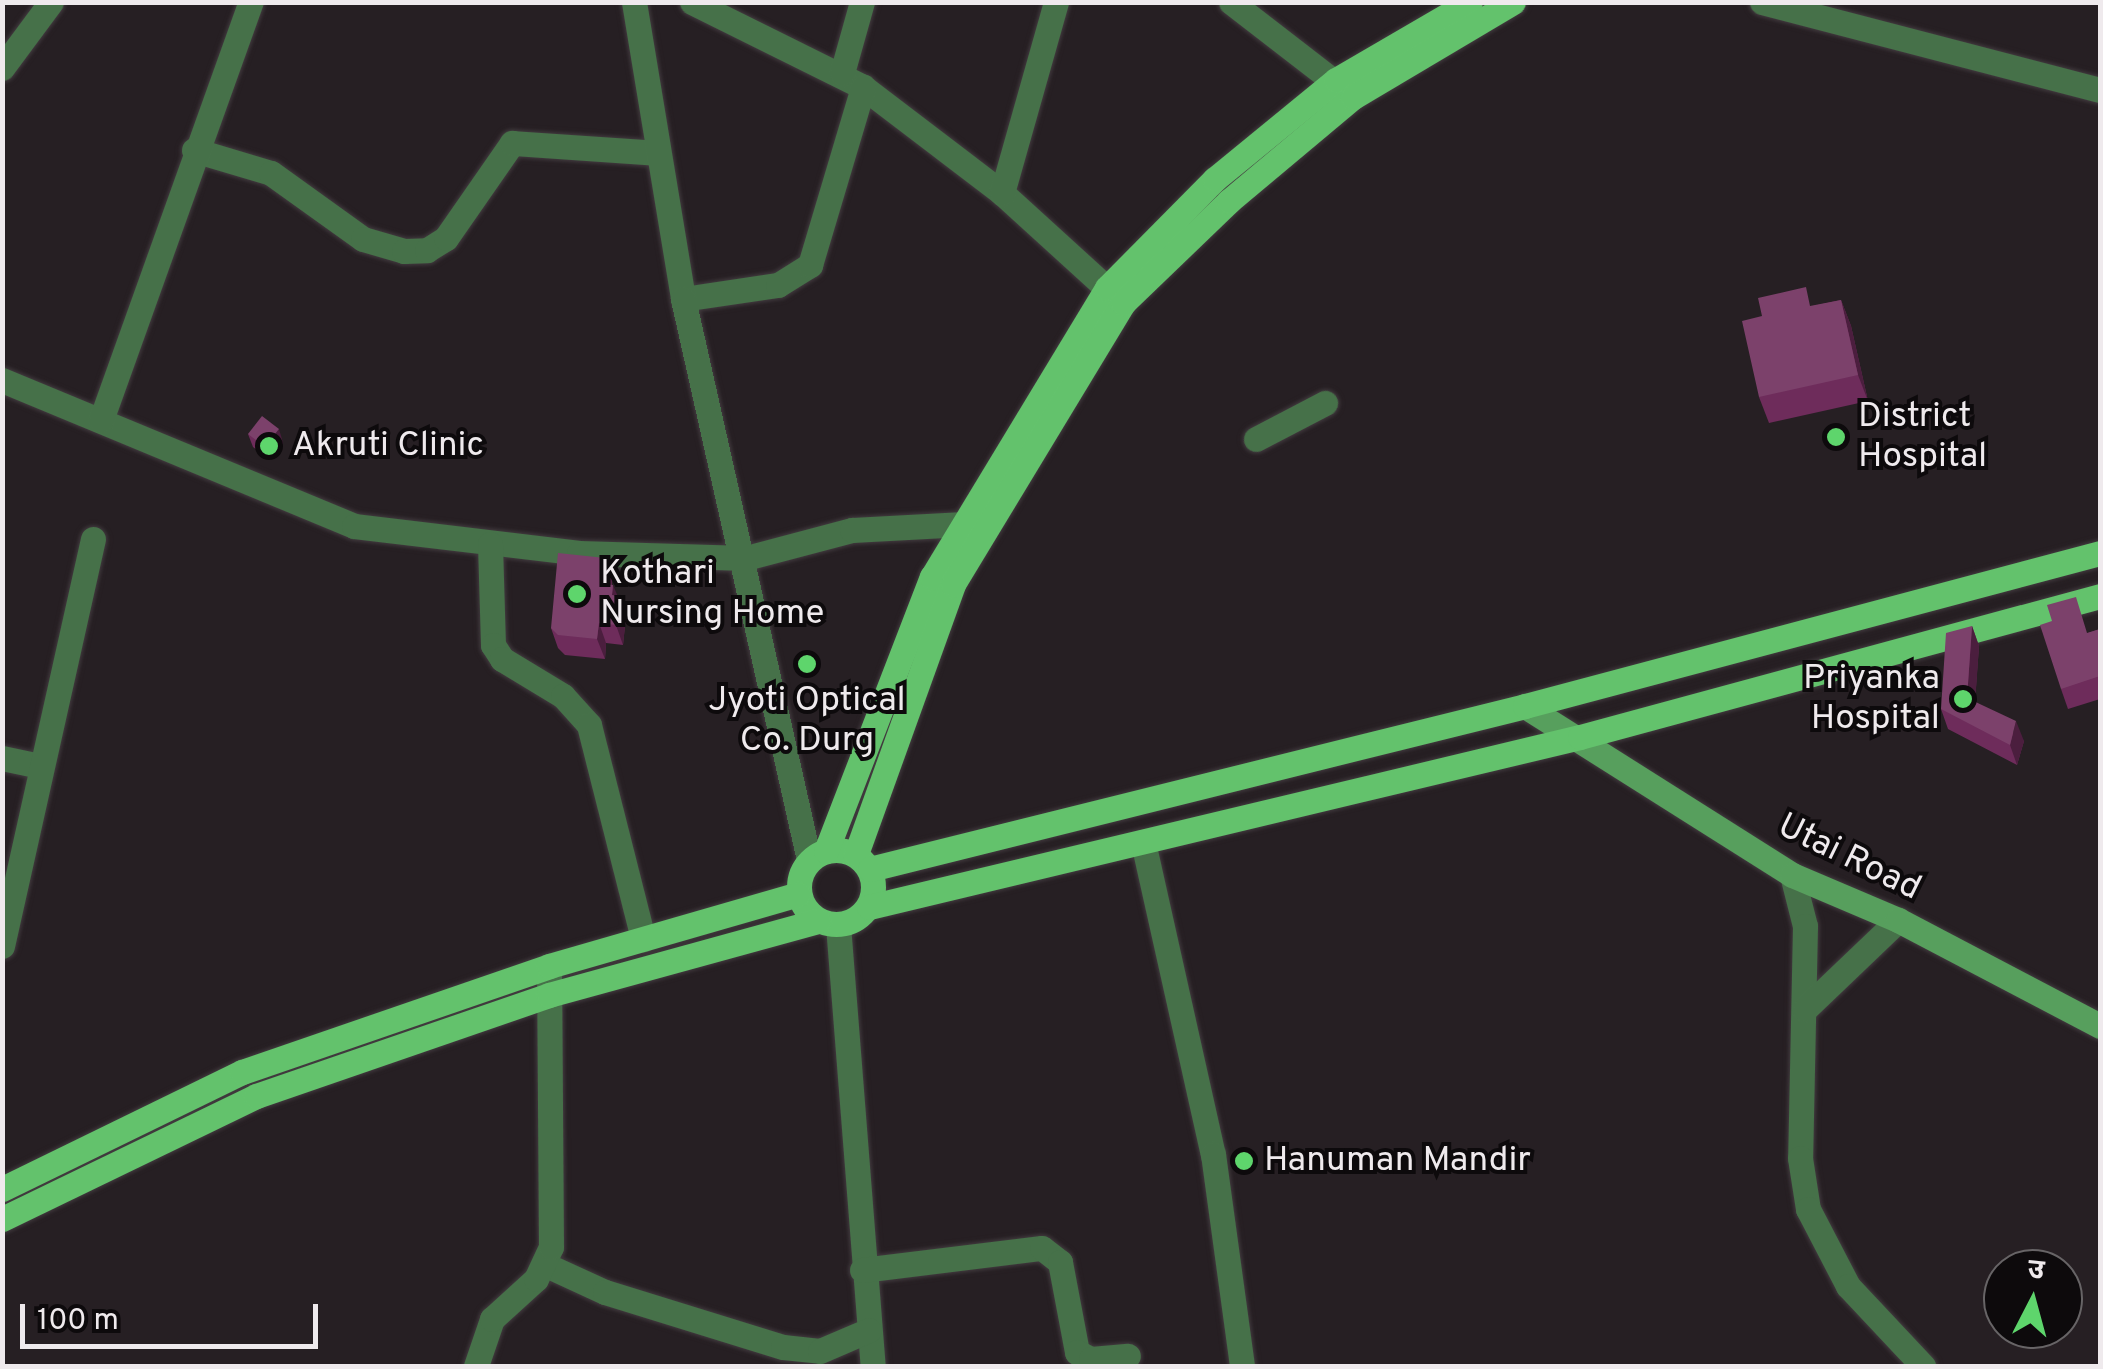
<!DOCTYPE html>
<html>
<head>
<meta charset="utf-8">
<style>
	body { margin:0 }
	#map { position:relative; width:2103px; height:1369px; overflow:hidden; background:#261f23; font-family:Overpass,"Noto Sans Devanagari",sans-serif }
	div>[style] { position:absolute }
	.roads { filter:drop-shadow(0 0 2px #423b3f) drop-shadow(0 0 2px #423b3f) }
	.minor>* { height:25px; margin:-12.5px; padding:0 12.5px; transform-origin:12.5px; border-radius:12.5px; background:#467149 }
	.tertiary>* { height:25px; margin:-12.5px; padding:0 12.5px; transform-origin:12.5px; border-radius:12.5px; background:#467149 }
	.secondary>* { height:25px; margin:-12.5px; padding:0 12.5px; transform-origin:12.5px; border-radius:12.5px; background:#579f5d }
	.primary>* { height:25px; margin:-12.5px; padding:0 12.5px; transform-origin:12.5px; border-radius:12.5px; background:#63c26c }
	.primary>.ring { margin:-12.5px; padding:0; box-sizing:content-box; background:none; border:25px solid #63c26c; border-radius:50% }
	.wall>* { inset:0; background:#6e2c5b }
	.shaded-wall>* { inset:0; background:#4b1e3e }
	.building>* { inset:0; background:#7c416b }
	.dots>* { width:28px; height:28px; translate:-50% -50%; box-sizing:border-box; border:5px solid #0d0a0c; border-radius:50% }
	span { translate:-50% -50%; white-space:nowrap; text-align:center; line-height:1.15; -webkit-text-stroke:8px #0d0a0c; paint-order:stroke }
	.poi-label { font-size:35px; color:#efeaed }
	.left { translate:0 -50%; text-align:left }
	.right { translate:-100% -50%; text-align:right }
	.street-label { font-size:35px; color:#efeaed }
	.frame { position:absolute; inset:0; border:5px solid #efeaed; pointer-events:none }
	.north { position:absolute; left:1983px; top:1249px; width:100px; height:100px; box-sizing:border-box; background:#0d0a0c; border:2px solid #676466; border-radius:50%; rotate:6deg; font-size:28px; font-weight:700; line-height:40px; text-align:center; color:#efeaed }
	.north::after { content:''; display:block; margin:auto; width:35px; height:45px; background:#5ed56c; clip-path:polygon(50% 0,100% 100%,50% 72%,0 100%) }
	.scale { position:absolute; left:20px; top:1304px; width:298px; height:45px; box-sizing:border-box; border:5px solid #efeaed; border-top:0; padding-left:12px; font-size:30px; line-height:35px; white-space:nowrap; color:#efeaed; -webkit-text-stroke:8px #0d0a0c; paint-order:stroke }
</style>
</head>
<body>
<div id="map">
	<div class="roads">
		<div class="minor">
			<i style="left:692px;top:2px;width:191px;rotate:26.4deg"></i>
			<i style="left:863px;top:87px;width:175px;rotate:37.3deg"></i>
			<i style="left:1002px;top:193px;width:164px;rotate:42.3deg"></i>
			<i style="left:1231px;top:2px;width:150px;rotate:37.7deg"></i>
			<i style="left:1762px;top:2px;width:349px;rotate:14.6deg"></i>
			<i style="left:842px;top:73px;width:74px;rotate:-74.3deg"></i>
			<i style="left:194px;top:150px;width:80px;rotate:16.6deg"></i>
			<i style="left:271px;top:173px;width:113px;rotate:35.7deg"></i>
			<i style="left:363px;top:239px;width:43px;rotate:16.3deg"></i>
			<i style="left:404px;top:251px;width:23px;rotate:-2deg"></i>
			<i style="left:427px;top:250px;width:22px;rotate:-32deg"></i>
			<i style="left:446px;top:238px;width:116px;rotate:-55.2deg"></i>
			<i style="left:512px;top:143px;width:146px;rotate:3.9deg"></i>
			<i style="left:1002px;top:193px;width:198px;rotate:-74.2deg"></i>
			<i style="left:683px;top:299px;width:96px;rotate:-8.4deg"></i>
			<i style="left:778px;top:285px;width:38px;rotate:-32deg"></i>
			<i style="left:810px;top:265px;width:186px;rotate:-73.4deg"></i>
			<i style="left:2px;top:380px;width:381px;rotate:22.5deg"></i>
			<i style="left:354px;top:526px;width:227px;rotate:6.8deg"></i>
			<i style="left:579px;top:553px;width:167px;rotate:1.7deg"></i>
			<i style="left:746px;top:558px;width:110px;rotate:-14.8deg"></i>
			<i style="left:852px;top:530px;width:112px;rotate:-3.1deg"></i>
			<i style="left:101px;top:420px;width:444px;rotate:-70.3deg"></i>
			<i style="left:1256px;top:439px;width:78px;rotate:-27.6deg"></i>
			<i style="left:490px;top:544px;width:101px;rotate:88.3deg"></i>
			<i style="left:493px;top:645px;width:17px;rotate:57deg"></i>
			<i style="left:502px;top:659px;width:71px;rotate:31.2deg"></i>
			<i style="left:563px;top:696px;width:39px;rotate:48deg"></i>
			<i style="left:589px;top:725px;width:221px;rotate:75.8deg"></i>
			<i style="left:2px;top:758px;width:40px;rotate:12deg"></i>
			<i style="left:1143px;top:842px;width:320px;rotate:77.4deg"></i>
			<i style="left:1213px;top:1154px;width:214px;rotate:82.2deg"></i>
			<i style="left:838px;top:925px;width:442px;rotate:85.5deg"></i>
			<i style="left:2px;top:946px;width:417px;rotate:-77.4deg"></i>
			<i style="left:546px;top:1265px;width:65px;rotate:24.6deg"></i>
			<i style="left:605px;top:1292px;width:186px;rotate:17.2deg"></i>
			<i style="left:783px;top:1347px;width:37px;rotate:6deg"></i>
			<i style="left:820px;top:1351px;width:53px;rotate:-23.2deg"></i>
			<i style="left:862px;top:1270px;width:181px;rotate:-7deg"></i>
			<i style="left:1042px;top:1248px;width:23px;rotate:38deg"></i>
			<i style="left:1060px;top:1262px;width:92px;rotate:79.3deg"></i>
			<i style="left:1077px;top:1352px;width:16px;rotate:27deg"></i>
			<i style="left:1091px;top:1359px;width:37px;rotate:-5deg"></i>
			<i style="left:476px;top:1366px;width:50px;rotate:-71.2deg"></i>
			<i style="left:492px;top:1319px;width:59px;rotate:-42.3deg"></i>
			<i style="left:536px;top:1279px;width:35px;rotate:-65deg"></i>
			<i style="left:551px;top:1247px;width:274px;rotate:-90.4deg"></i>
		</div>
		<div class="tertiary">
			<i style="left:634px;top:2px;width:301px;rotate:80.6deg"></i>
			<i style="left:683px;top:299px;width:575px;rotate:77.34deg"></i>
			<i style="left:2px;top:68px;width:82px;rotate:-53.4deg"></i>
			<i style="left:1792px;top:875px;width:53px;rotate:75.7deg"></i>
			<i style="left:1805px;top:926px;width:232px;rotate:91.2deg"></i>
			<i style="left:1800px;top:1158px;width:52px;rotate:81.1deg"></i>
			<i style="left:1808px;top:1209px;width:87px;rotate:62.5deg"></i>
			<i style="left:1848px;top:1286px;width:110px;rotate:46.8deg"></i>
			<i style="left:1805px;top:1009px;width:129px;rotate:-43.7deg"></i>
		</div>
		<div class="secondary">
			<i style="left:1525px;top:706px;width:316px;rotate:32.3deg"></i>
			<i style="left:1792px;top:875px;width:115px;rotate:23deg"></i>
			<i style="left:1898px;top:920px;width:228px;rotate:27.7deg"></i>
		</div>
		<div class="primary">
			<i class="ring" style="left:799px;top:850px;width:49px;height:49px"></i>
			<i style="left:826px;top:851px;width:294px;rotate:-68.9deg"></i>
			<i style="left:932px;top:577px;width:338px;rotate:-58.8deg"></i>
			<i style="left:1107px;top:288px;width:153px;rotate:-45.3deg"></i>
			<i style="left:1215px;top:179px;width:156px;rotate:-39.3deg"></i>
			<i style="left:1336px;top:80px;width:155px;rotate:-30.2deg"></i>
			<i style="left:856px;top:854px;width:287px;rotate:-70.2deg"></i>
			<i style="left:953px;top:584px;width:328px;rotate:-58.8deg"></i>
			<i style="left:1123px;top:303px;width:147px;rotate:-43.9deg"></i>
			<i style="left:1229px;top:201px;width:162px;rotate:-40deg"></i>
			<i style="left:1353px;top:97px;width:186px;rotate:-30.7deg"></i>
			<i style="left:870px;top:869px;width:675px;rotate:-13.97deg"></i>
			<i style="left:1525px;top:706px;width:595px;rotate:-14.9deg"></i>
			<i style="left:869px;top:907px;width:731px;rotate:-13.45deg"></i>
			<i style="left:1580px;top:737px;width:539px;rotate:-15.17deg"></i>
			<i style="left:2px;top:1189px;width:267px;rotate:-26deg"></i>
			<i style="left:242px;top:1072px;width:325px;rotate:-19deg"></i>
			<i style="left:549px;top:966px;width:259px;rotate:-16.1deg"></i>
			<i style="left:2px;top:1219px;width:282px;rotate:-25.8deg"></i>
			<i style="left:256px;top:1096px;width:310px;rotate:-19deg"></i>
			<i style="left:549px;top:995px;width:279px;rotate:-15.4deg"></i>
		</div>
	</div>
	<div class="wall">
		<i style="clip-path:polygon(1841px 300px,1851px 326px,1868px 401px,1769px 423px,1759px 397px,1813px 306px)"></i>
		<i style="clip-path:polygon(248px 434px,283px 443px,270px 460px,253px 447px)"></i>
		<i style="clip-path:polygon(605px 558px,612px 578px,612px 585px,626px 616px,623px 645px,606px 643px,605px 659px,565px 655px,558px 648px,551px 628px)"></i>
		<i style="clip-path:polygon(1972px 626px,1979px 646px,1975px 701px,2024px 741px,2017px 765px,1948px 729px,1941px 709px)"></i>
		<i style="clip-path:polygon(2100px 629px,2100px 699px,2068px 709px,2061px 689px,2088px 633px)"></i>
	</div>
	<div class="shaded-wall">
		<i style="clip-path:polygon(1841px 300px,1851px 326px,1868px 401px,1858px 375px)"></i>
		<i style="clip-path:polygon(279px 429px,283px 443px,270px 460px,265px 447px)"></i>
		<i style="clip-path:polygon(605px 558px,612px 578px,610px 604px,602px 584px)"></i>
		<i style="clip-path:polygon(613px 585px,626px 616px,623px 645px,616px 625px,612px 595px)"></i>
		<i style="clip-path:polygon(599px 623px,606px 643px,605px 659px,597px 639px)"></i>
		<i style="clip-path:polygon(1972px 626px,1979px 646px,1974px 718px,1967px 698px)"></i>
		<i style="clip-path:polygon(2016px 721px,2024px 741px,2017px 765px,2010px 745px)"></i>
	</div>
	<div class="building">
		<i style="clip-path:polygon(1806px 287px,1810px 306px,1841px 300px,1858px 375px,1759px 397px,1742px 321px,1762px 316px,1758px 298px)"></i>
		<i style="clip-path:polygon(262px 416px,279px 429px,265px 447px,248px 434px)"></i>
		<i style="clip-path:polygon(558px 553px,605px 558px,602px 584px,613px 585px,612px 595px,618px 596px,616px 625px,599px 623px,597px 639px,558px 635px,551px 628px)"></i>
		<i style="clip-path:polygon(2076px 597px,2087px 633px,2100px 629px,2100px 676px,2061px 689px,2040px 625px,2052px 621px,2047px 605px)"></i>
		<i style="clip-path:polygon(1972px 626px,1967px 698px,2016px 721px,2010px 745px,1941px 709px,1946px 633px)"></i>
	</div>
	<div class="dots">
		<i style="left:1836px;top:437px;background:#5ed56c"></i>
		<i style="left:269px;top:446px;background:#5ed56c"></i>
		<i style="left:577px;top:594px;background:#5ed56c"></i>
		<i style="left:807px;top:664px;background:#5ed56c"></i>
		<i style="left:1963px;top:699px;background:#5ed56c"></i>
		<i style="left:1244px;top:1161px;background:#5ed56c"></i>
	</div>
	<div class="poi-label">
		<span class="left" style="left:1858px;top:437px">District<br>Hospital</span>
		<span class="left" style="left:292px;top:446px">Akruti Clinic</span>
		<span class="left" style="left:600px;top:594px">Kothari<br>Nursing Home</span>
		<span class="right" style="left:1940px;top:699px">Priyanka<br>Hospital</span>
		<span style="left:807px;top:721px">Jyoti Optical<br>Co. Durg</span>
		<span class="left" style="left:1264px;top:1161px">Hanuman Mandir</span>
	</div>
	<div class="street-label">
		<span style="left:1849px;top:858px;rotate:26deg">Utai Road</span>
	</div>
	<div class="frame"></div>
	<div class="north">उ</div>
	<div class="scale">100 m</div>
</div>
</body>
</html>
